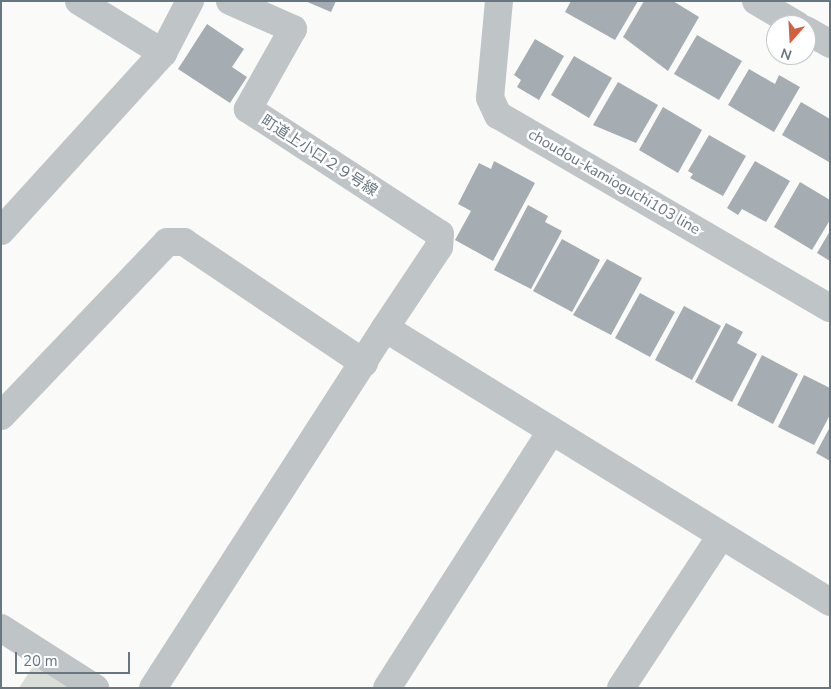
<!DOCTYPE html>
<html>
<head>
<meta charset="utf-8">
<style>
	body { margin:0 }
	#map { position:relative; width:831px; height:689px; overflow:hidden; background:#fafaf8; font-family:"Nunito Sans","Noto Sans JP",sans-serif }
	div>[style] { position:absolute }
	.green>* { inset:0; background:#daded8 }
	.building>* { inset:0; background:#a5adb2 }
	.street>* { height:28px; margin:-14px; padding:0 14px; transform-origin:14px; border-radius:14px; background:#bfc4c7 }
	span { translate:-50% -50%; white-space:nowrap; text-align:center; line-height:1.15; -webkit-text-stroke:5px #fff; paint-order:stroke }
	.street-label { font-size:15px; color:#677680 }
	.frame { position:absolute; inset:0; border:2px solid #677680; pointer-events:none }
	.north { position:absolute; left:766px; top:15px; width:50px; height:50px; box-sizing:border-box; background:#fff; border:1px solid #c2c8cc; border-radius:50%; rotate:199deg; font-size:14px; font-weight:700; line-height:20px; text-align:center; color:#677680 }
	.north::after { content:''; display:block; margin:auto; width:18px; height:22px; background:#d35f3f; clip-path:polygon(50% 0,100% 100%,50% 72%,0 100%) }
	.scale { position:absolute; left:15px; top:652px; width:115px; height:22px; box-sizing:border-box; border:2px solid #677680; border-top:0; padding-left:6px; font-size:15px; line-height:18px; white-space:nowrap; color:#677680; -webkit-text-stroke:4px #fff; paint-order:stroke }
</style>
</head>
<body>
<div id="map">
	<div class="green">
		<i style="clip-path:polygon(35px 663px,71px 688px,19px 688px)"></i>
	</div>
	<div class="building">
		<i style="clip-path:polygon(305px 1px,336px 1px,331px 12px)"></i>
		<i style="clip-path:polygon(571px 1px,638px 1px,615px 40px,565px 12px)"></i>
		<i style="clip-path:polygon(644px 1px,673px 1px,699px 17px,668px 71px,623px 37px)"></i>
		<i style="clip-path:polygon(207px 24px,244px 49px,232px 67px,247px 77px,230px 103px,178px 69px)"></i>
		<i style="clip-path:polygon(697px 35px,742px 61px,719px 100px,674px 74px)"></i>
		<i style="clip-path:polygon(535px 39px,564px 56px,539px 100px,517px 87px,521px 80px,514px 75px)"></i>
		<i style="clip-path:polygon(574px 56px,612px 78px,589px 118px,551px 95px)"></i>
		<i style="clip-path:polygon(749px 69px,775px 84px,779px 75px,800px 87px,774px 132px,728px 105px)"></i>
		<i style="clip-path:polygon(618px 82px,658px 105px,636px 143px,593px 125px)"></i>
		<i style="clip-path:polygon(801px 102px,830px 119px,829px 162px,782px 135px)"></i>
		<i style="clip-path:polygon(663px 107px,702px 130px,678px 173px,639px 150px)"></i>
		<i style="clip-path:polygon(709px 135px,746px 156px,723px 196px,690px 178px,693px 174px,688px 171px)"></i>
		<i style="clip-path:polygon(494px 161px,535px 183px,493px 261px,455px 240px,471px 211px,458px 204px,479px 163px,491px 169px)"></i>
		<i style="clip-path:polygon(755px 161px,790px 181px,766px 222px,742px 209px,738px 215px,727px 208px)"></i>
		<i style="clip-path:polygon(800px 182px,830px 200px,830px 220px,812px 250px,774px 227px)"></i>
		<i style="clip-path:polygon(528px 205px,548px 216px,545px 222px,562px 231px,531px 289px,494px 270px)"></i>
		<i style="clip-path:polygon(830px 231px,830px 261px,817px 253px)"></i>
		<i style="clip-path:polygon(562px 239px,600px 260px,572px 312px,533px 291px)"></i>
		<i style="clip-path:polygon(607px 259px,642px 278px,611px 335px,573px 315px)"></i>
		<i style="clip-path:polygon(640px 293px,675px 312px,650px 357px,615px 338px)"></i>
		<i style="clip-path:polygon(684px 306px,721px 326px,692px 380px,655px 360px)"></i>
		<i style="clip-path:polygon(726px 323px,743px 332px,737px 343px,757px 354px,732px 402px,695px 382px)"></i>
		<i style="clip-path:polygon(762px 355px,798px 374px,773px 424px,737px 405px)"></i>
		<i style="clip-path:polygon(804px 375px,830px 388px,830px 415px,814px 445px,778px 427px)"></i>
		<i style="clip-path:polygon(830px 427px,830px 461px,816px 453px)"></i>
	</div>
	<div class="street">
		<i style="left:79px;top:1px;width:99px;rotate:31.8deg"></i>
		<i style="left:163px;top:53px;width:59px;rotate:-62.6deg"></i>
		<i style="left:230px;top:1px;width:69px;rotate:24deg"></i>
		<i style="left:293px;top:29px;width:92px;rotate:119.4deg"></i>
		<i style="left:248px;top:109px;width:229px;rotate:33.1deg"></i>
		<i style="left:440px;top:234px;width:13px;rotate:94deg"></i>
		<i style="left:439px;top:247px;width:97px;rotate:123.7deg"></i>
		<i style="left:499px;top:1px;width:97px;rotate:95.3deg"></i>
		<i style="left:490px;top:98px;width:19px;rotate:65deg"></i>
		<i style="left:498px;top:115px;width:384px;rotate:30.2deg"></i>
		<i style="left:756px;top:1px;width:48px;rotate:30.3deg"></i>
		<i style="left:806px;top:30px;width:28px;rotate:30deg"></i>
		<i style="left:1px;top:231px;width:241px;rotate:-47.7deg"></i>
		<i style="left:1px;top:416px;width:240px;rotate:-46.3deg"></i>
		<i style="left:167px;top:242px;width:17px"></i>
		<i style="left:184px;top:242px;width:217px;rotate:33.9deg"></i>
		<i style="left:1px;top:628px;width:112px;rotate:32.6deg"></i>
		<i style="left:153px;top:688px;width:428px;rotate:-57.2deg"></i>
		<i style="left:385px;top:328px;width:523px;rotate:31.62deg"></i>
		<i style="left:387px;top:688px;width:304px;rotate:-57.4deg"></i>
		<i style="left:621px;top:688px;width:182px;rotate:-56.7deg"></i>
	</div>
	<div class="street-label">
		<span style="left:319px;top:156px;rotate:33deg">町道上小口２９号線</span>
		<span style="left:614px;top:182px;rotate:30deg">choudou-kamioguchi103 line</span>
	</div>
	<div class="frame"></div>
	<div class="north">N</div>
	<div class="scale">20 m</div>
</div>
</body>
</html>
